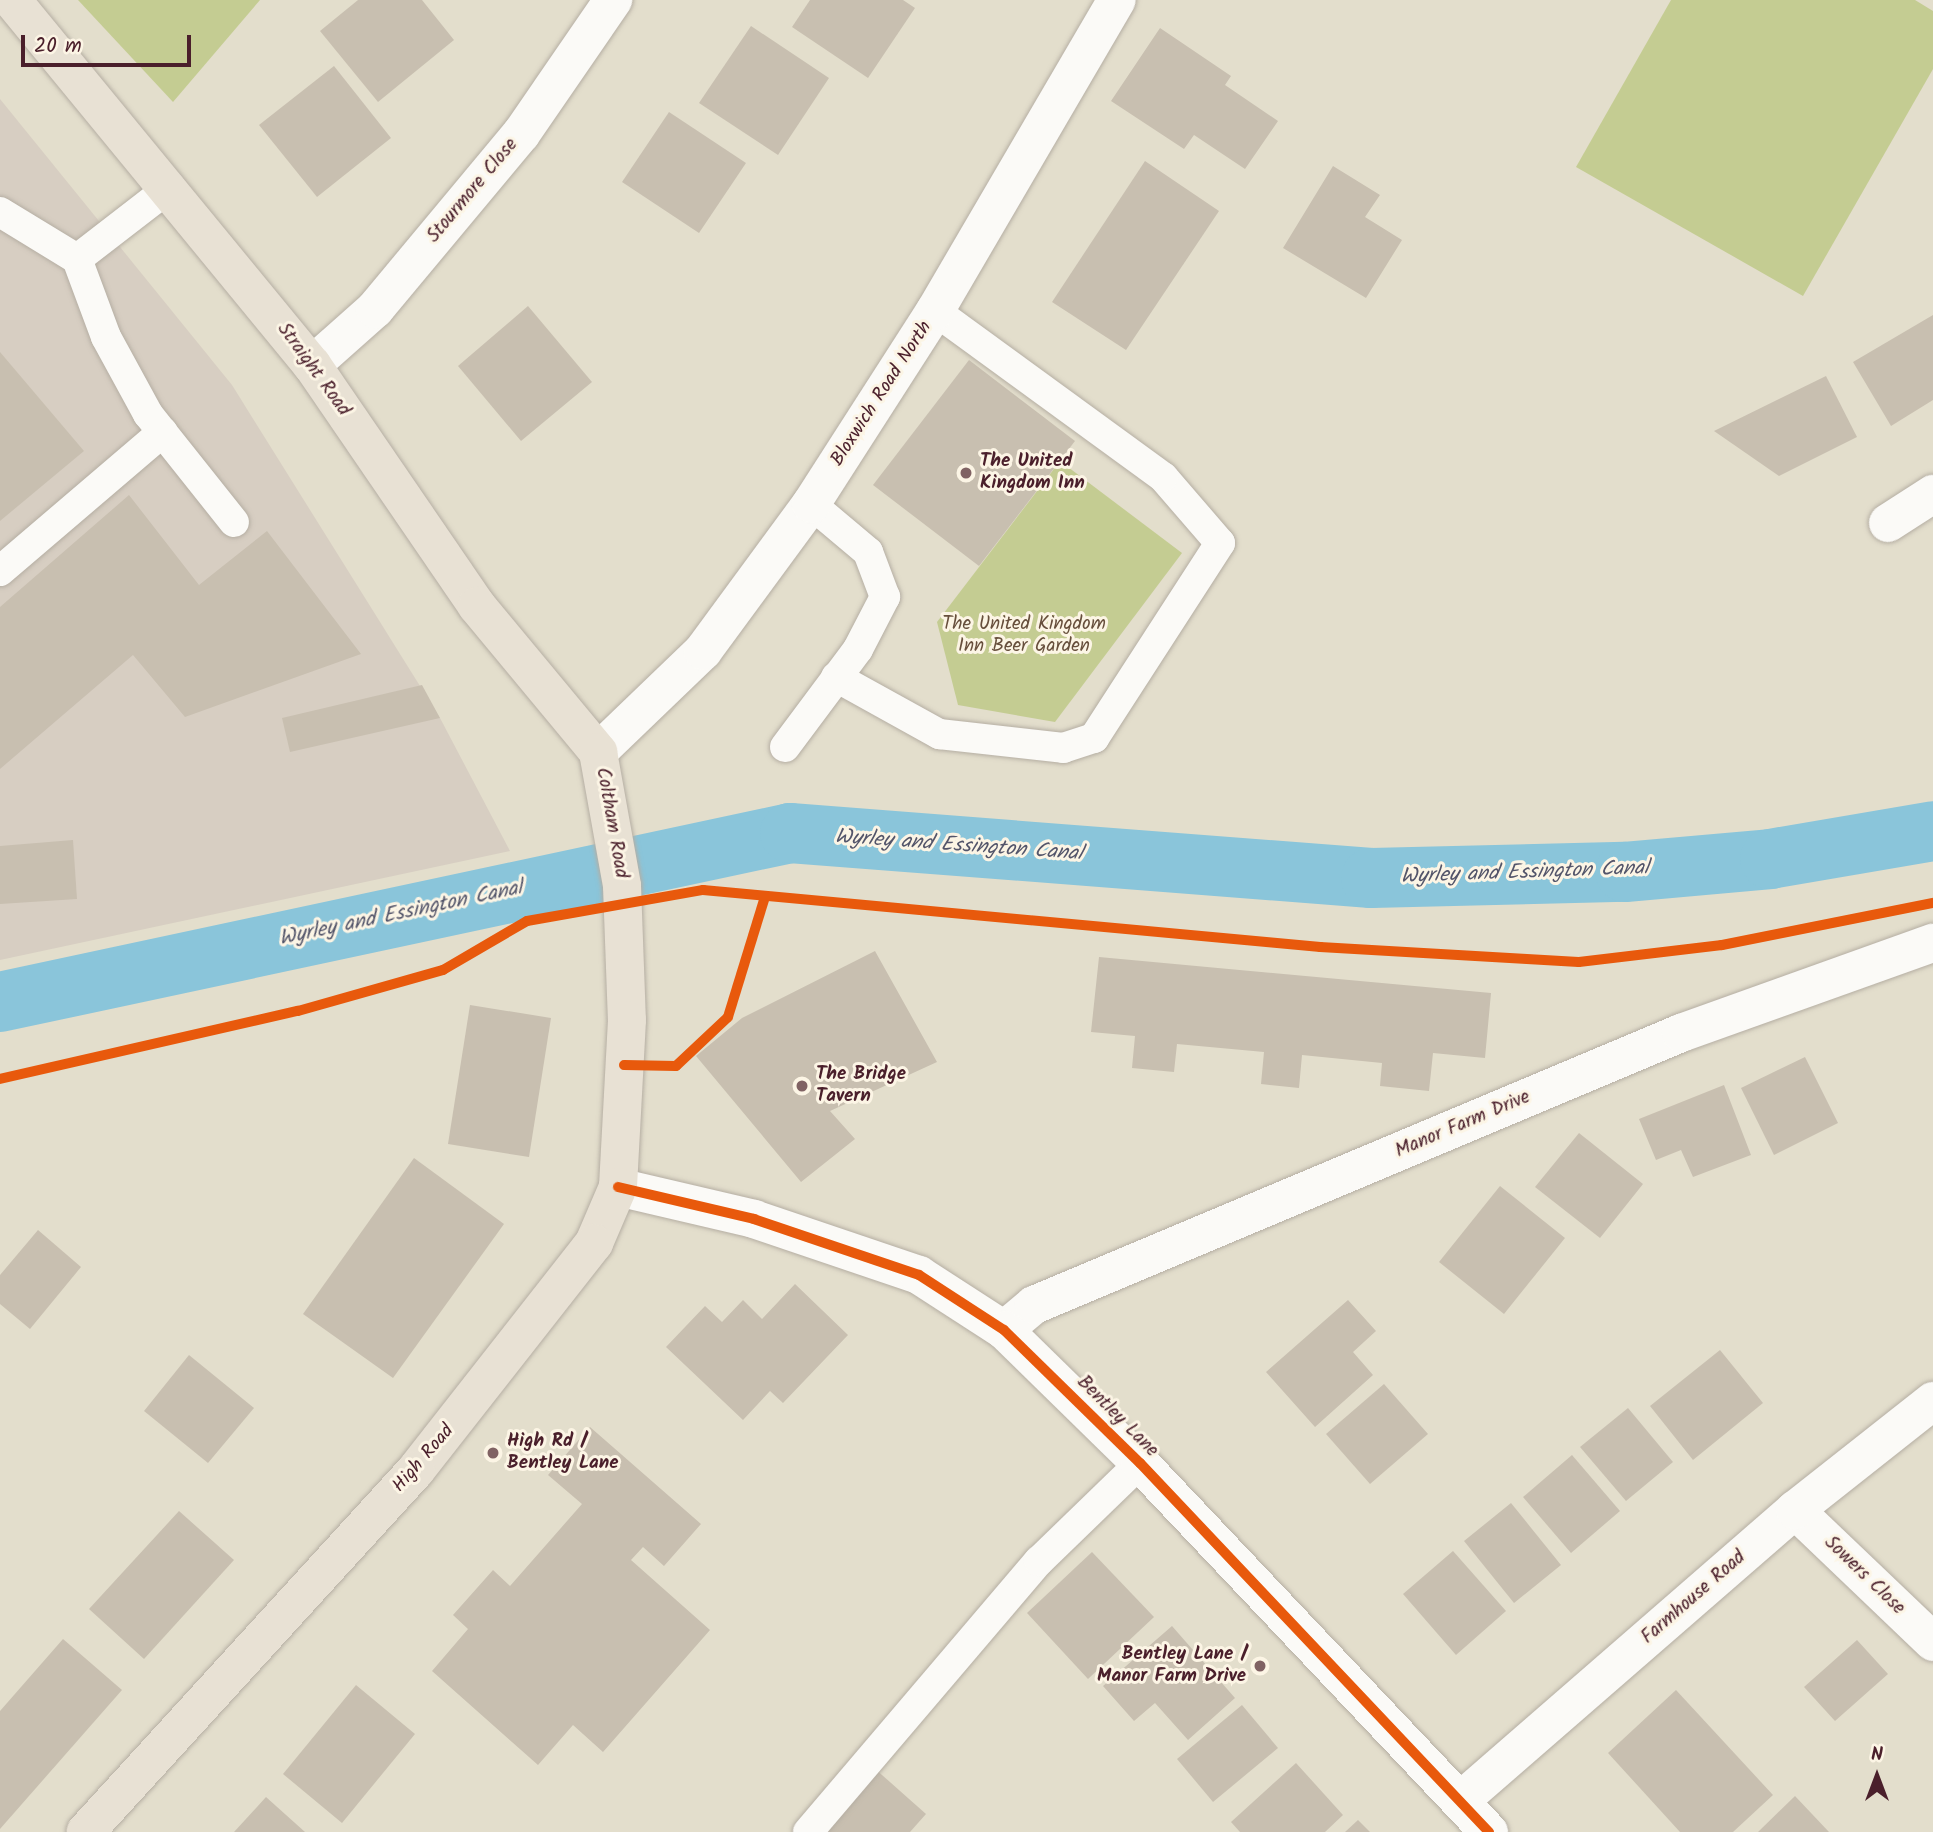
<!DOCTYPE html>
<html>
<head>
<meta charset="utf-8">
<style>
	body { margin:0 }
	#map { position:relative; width:1933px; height:1832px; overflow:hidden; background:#e3decc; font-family:Kalam,sans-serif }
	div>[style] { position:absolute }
	.industrial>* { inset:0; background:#d7cec2 }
	.green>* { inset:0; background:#c4cc92 }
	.canal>* { height:60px; margin:-30px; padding:0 30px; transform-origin:30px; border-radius:30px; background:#8ac5da }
	.building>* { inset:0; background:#c8bfb0 }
	.roads { filter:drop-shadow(0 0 2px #b5aea3) drop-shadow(0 0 2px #b5aea3) }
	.service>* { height:30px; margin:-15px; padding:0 15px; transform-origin:15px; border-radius:15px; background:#fbfaf7 }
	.minor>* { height:38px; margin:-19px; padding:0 19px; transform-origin:19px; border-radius:19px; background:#fbfaf7 }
	.tertiary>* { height:38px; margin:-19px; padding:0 19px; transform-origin:19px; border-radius:19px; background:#fbfaf7 }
	.primary>* { height:38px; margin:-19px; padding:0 19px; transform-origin:19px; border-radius:19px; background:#e8e1d4 }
	.cycleway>* { height:10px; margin:-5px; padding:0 5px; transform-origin:5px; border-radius:5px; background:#e8590c }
	.dots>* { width:19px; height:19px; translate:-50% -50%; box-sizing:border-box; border:4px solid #fcf5e5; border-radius:50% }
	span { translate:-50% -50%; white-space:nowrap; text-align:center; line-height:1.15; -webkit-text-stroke:6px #fcf5e5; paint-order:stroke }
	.street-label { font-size:19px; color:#4a1f2b }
	.poi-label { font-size:19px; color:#4a1f2b; font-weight:700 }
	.left { translate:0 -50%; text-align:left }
	.right { translate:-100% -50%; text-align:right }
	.park-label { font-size:19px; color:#674f3c }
	.water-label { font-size:21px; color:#53556a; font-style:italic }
	.north { position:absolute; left:1842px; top:1741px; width:70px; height:70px; -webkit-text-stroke:5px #fcf5e5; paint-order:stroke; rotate:0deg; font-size:19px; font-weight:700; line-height:28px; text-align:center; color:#4a1f2b }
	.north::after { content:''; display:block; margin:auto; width:24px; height:32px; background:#4a1f2b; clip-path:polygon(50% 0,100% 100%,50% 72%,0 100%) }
	.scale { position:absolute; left:21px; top:35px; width:170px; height:32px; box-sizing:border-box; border:4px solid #4a1f2b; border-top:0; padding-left:9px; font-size:21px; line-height:24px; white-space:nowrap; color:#4a1f2b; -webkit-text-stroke:5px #fcf5e5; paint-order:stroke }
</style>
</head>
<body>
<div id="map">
	<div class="industrial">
		<i style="clip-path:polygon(0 99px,232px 385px,440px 718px,510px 851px,0 960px)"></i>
	</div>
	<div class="green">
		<i style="clip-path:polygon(78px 0,260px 0,173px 102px)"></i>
		<i style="clip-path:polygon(1671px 0,1915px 0,1933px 11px,1933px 69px,1803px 296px,1576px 167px)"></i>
		<i style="clip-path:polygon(1060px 461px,1182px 553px,1055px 722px,958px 705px,937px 622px)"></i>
	</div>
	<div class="canal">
		<i style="left:0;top:1002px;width:808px;rotate:-12.07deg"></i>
		<i style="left:790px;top:833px;width:583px;rotate:4.43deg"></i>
		<i style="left:1371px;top:878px;width:254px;rotate:-1.4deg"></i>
		<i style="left:1625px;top:872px;width:146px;rotate:-5.1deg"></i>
		<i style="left:1770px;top:859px;width:165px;rotate:-9.7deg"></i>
	</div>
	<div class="building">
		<i style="clip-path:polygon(358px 0,422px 0,454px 40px,378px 102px,320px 31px)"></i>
		<i style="clip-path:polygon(810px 0,903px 0,915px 8px,868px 78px,792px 27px)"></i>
		<i style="clip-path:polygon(751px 26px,829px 78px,778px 155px,699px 103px)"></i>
		<i style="clip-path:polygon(1160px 28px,1231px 76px,1225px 85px,1278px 121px,1245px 169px,1194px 135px,1184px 149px,1111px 101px)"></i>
		<i style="clip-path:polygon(334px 66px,391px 138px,317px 197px,259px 125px)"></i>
		<i style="clip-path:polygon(669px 112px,746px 163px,699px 233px,622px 182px)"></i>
		<i style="clip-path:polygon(1145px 161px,1219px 211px,1126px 350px,1052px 302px)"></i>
		<i style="clip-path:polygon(1333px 166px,1380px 195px,1365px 217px,1402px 240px,1366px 298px,1283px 248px)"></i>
		<i style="clip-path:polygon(528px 306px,592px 382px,521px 441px,458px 366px)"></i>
		<i style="clip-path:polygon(1933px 315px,1933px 400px,1891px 426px,1853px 362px)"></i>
		<i style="clip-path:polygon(0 352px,84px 451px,0 521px)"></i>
		<i style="clip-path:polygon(969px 360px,1075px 441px,979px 566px,873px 485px)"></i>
		<i style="clip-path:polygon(1826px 376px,1857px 437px,1779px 476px,1714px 431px)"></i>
		<i style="clip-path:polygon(129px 495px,199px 585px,267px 531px,361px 654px,185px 717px,133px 655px,0 769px,0 607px)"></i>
		<i style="clip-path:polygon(422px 685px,440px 718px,290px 752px,282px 718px)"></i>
		<i style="clip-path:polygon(73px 840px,77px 899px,0 904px,0 846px)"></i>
		<i style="clip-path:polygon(875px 951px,937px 1062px,830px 1111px,855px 1139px,801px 1182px,696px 1056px,742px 1018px)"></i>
		<i style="clip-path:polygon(1099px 957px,1491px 993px,1485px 1058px,1433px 1053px,1429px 1091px,1380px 1086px,1382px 1063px,1302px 1055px,1299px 1088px,1261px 1084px,1264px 1052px,1177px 1044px,1174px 1072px,1132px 1068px,1135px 1036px,1091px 1032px)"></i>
		<i style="clip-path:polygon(470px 1005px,551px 1018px,529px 1157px,448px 1144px)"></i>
		<i style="clip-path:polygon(1805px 1057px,1838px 1123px,1774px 1155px,1741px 1088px)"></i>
		<i style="clip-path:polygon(1724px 1085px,1751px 1155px,1693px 1177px,1681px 1150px,1656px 1160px,1639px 1119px)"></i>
		<i style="clip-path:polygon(1579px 1133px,1643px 1184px,1600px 1238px,1535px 1187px)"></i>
		<i style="clip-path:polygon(414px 1158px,504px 1224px,393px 1378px,303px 1314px)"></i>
		<i style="clip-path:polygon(1500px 1186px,1565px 1238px,1504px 1314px,1439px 1262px)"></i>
		<i style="clip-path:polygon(38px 1230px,81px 1267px,30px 1329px,0 1304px,0 1275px)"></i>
		<i style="clip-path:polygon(795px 1284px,848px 1335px,783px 1403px,770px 1391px,743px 1420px,666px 1347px,705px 1306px,722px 1322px,743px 1300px,762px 1319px)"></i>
		<i style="clip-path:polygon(1348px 1300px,1376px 1331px,1353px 1352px,1373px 1375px,1315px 1427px,1266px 1372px)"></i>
		<i style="clip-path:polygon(1720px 1350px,1763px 1403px,1693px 1460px,1650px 1406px)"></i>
		<i style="clip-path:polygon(189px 1355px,254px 1408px,208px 1463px,144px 1411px)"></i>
		<i style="clip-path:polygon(1384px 1384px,1428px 1434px,1370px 1484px,1326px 1434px)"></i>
		<i style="clip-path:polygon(1628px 1408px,1673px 1462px,1626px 1501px,1580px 1447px)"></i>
		<i style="clip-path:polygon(590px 1427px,701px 1524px,664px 1566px,643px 1547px,631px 1560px,710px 1630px,603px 1752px,573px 1725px,538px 1765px,432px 1671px,468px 1629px,453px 1615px,493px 1570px,510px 1586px,582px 1504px,548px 1475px)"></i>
		<i style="clip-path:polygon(1572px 1455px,1620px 1511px,1571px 1553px,1523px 1497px)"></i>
		<i style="clip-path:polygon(1511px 1503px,1561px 1565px,1514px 1603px,1464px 1541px)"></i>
		<i style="clip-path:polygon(179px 1511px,234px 1560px,144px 1659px,89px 1609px)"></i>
		<i style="clip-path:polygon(1453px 1551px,1506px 1611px,1456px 1655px,1403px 1594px)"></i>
		<i style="clip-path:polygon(1092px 1552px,1154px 1617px,1088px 1679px,1027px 1613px)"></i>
		<i style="clip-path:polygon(1172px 1626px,1235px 1698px,1188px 1740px,1155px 1703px,1134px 1721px,1103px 1686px)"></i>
		<i style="clip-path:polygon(63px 1639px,122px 1690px,0 1829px,0 1711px)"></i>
		<i style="clip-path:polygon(1857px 1640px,1888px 1674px,1835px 1721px,1804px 1687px)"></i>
		<i style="clip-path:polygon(356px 1685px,415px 1734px,342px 1823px,283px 1774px)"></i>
		<i style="clip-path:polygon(1676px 1690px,1773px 1795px,1733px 1832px,1680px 1832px,1608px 1753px)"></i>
		<i style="clip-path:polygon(1242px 1705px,1278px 1748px,1213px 1802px,1177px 1759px)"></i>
		<i style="clip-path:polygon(1296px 1763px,1343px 1815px,1325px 1832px,1240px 1832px,1231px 1822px)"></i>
		<i style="clip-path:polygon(873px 1767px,926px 1814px,910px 1832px,815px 1832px)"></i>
		<i style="clip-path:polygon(1795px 1796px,1829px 1832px,1758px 1832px)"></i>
		<i style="clip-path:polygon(266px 1797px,305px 1832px,234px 1832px)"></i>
		<i style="clip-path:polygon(1358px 1820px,1370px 1832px,1345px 1832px)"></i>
	</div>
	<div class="roads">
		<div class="service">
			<i style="left:0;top:212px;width:90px;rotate:31.4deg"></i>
			<i style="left:77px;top:259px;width:118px;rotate:-37.7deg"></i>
			<i style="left:77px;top:259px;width:83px;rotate:69.6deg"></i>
			<i style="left:106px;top:337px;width:88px;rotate:61.4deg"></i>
			<i style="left:148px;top:414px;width:138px;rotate:51.5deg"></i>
			<i style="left:0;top:571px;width:214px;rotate:-40.5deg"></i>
			<i style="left:836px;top:677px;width:118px;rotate:29deg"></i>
			<i style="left:939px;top:734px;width:125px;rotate:6.4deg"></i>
			<i style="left:1063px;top:748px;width:33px;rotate:-18deg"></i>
			<i style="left:1094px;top:738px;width:232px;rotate:-57.1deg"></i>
			<i style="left:1220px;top:543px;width:87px;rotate:-130.8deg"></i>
			<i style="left:1163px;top:477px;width:282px;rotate:-143.9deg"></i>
			<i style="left:785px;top:747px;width:122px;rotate:-53.3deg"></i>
			<i style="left:858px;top:649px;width:59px;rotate:-62.6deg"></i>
			<i style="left:885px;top:597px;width:48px;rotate:-110.7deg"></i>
			<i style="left:868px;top:552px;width:75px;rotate:-139.9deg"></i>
			<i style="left:808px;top:1832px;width:356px;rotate:-49.6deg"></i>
			<i style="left:1039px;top:1561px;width:141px;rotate:-44.1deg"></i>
		</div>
		<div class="minor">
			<i style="left:312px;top:365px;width:84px;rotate:-41.6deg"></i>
			<i style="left:375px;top:309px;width:228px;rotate:-50.2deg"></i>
			<i style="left:521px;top:134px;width:163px;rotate:-55.5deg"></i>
			<i style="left:1888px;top:523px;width:54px;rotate:-32.8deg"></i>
			<i style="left:1004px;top:1330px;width:39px;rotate:-40deg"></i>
			<i style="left:1034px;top:1305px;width:702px;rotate:-22.8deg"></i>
			<i style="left:1681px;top:1033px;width:268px;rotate:-19.7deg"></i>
			<i style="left:1795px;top:1510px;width:191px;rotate:43.7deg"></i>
			<i style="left:1460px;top:1801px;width:444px;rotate:-41deg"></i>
			<i style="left:1795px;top:1510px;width:176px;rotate:-38.3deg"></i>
		</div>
		<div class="tertiary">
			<i style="left:598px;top:752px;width:146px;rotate:-43.9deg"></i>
			<i style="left:703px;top:651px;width:182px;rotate:-53.7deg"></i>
			<i style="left:811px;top:504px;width:229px;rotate:-57.3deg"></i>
			<i style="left:935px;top:311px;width:360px;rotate:-59.7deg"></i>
			<i style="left:618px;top:1187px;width:140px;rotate:13.2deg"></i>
			<i style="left:754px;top:1219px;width:174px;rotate:18.7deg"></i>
			<i style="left:919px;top:1275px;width:101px;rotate:32.9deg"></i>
			<i style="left:1004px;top:1330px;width:190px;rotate:44.4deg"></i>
			<i style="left:1140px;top:1463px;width:508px;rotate:46.6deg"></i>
		</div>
		<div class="primary">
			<i style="left:12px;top:0;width:472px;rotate:50.6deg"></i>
			<i style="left:312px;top:365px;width:292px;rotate:55.6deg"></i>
			<i style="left:477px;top:606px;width:190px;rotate:50.3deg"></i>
			<i style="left:598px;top:752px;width:136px;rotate:79.8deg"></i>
			<i style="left:622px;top:886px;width:134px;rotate:87.9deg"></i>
			<i style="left:627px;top:1020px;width:167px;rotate:93.1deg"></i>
			<i style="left:618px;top:1187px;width:61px;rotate:113.2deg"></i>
			<i style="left:594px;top:1243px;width:288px;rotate:128.1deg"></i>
			<i style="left:416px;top:1470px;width:490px;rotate:132.4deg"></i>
		</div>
	</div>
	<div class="cycleway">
		<i style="left:624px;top:1065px;width:52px;rotate:1.1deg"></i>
		<i style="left:676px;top:1066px;width:71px;rotate:-43.3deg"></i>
		<i style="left:728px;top:1017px;width:126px;rotate:-72.9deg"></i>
		<i style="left:0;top:1079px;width:306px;rotate:-12.9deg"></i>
		<i style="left:298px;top:1011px;width:151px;rotate:-15.8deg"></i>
		<i style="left:443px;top:970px;width:97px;rotate:-30.3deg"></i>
		<i style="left:527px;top:921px;width:179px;rotate:-10deg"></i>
		<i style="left:703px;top:890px;width:620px;rotate:5.28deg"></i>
		<i style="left:1320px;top:947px;width:259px;rotate:3.3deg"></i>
		<i style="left:1579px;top:962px;width:144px;rotate:-6.8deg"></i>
		<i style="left:1722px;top:945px;width:215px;rotate:-11.3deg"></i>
		<i style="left:618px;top:1187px;width:140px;rotate:13.2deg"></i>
		<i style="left:754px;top:1219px;width:174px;rotate:18.7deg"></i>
		<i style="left:919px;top:1275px;width:101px;rotate:32.9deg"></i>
		<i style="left:1004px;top:1330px;width:190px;rotate:44.4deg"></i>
		<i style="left:1140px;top:1463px;width:508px;rotate:46.6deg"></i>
	</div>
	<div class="dots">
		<i style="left:966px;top:473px;background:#806263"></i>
		<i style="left:802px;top:1086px;background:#806263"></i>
		<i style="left:493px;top:1453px;background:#806263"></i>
		<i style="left:1260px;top:1666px;background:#806263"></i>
	</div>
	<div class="street-label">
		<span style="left:473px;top:191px;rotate:-50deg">Stourmore Close</span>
		<span style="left:313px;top:370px;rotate:54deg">Straight Road</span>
		<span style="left:882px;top:394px;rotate:-57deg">Bloxwich Road North</span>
		<span style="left:611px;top:823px;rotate:80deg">Coltham Road</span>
		<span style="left:1463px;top:1125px;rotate:-23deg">Manor Farm Drive</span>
		<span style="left:1117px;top:1417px;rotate:45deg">Bentley Lane</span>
		<span style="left:424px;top:1459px;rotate:-49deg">High Road</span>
		<span style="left:1864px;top:1576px;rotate:44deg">Sowers Close</span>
		<span style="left:1694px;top:1598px;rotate:-41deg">Farmhouse Road</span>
	</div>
	<div class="poi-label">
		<span class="left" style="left:980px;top:473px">The United<br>Kingdom Inn</span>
		<span class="left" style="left:816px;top:1086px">The Bridge<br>Tavern</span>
		<span class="left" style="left:507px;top:1453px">High Rd /<br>Bentley Lane</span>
		<span class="right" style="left:1246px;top:1666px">Bentley Lane /<br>Manor Farm Drive</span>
	</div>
	<div class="park-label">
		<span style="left:1024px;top:636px">The United Kingdom<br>Inn Beer Garden</span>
	</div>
	<div class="water-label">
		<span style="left:959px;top:846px;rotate:4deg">Wyrley and Essington Canal</span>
		<span style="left:1525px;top:873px;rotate:-2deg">Wyrley and Essington Canal</span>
		<span style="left:401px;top:914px;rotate:-12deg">Wyrley and Essington Canal</span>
	</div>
	<div class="north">N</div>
	<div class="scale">20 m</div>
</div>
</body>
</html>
